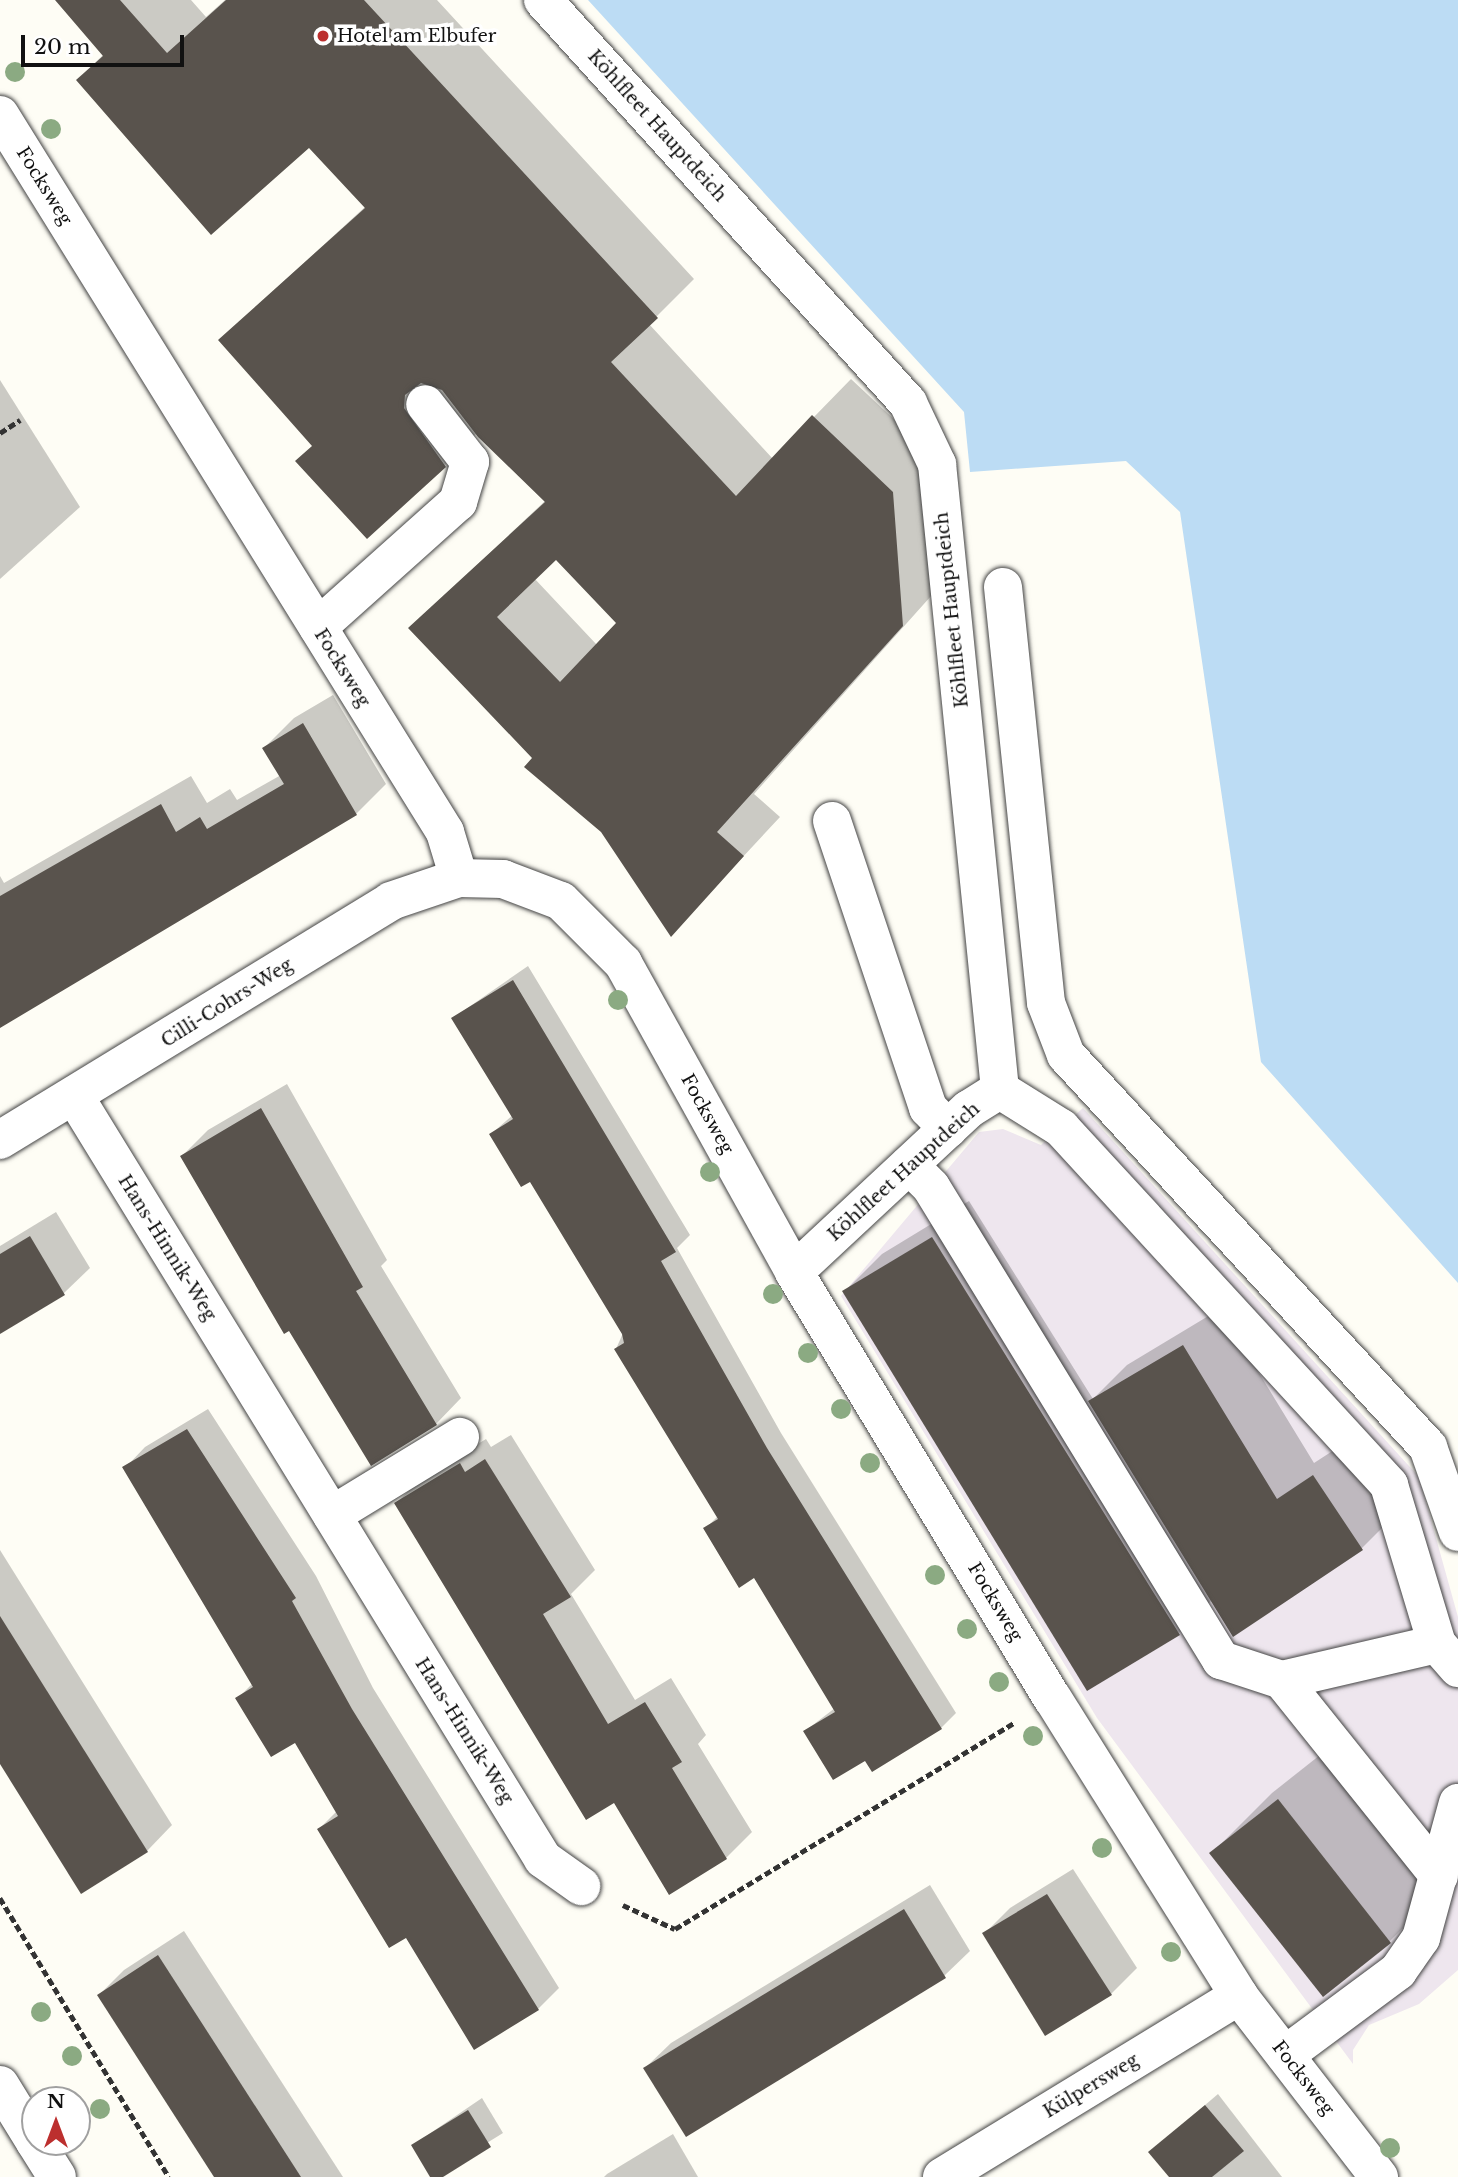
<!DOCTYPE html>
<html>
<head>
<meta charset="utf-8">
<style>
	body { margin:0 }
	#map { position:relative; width:1458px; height:2177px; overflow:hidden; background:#fefdf5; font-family:"Libre Baskerville",serif }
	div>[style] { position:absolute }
	.industrial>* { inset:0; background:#eee6ee }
	.water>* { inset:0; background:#bcdcf4 }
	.shadow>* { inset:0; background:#0003 }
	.building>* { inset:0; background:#59534d }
	.path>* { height:4.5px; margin-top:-2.25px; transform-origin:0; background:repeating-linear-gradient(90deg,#333 0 7px,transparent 0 10.5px) }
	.roads { filter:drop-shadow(0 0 2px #444) drop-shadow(0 0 2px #444) }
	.minor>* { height:38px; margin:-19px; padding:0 19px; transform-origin:19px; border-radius:19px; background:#fff }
	.trees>* { width:20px; height:20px; margin:-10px; border-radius:50%; background:#8baa82 }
	.dots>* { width:19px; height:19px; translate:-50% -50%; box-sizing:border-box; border:4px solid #fff; border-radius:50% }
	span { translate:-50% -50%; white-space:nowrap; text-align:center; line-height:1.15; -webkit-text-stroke:7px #fff; paint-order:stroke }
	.poi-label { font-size:18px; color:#111 }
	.left { translate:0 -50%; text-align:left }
	.street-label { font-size:18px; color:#111 }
	.north { position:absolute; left:21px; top:2086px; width:70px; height:70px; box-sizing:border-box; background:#fff; border:2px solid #a0a0a0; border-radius:50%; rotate:0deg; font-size:19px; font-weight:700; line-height:28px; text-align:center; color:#111 }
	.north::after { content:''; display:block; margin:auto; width:24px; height:32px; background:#bc2f2e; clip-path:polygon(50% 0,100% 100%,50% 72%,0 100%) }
	.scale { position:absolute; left:21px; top:35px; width:163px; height:32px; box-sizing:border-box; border:4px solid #111; border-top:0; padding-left:9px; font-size:21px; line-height:24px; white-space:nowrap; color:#111; -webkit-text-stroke:5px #fff; paint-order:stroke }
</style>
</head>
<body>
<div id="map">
	<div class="industrial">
		<i style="clip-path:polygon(1083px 1108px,1419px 1477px,1458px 1617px,1458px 1970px,1419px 2004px,1369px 2025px,1353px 2050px,1353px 2064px,1097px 1718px,841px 1296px,979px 1132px,1003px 1129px,1041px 1145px)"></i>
	</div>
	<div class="water">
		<i style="clip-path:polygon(588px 0,1458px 0,1458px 1283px,1261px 1062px,1180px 512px,1126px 461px,970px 472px,964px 412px)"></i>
	</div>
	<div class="shadow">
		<i style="clip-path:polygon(evenodd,57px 0,191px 0,206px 17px,225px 0,437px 0,694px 279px,649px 324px,773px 459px,851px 379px,931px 454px,940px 586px,754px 794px,780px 817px,671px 934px,603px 831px,410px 628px,546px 500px,477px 433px,445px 465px,314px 445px,220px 340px,366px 206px,309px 146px,78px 80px,104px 54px,57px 0,556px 557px,618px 623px,597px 645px,534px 578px,556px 557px)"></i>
		<i style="clip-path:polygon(0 380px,80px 507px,0 579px)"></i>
		<i style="clip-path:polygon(333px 695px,386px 784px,356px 814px,0 1026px,0 876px,4px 883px,191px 776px,207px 803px,230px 789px,237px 800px,281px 775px,264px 748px,294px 718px)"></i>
		<i style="clip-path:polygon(528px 966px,690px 1235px,677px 1248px,781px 1433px,956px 1713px,941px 1728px,866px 1759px,805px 1731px,835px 1708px,755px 1576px,706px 1528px,718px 1516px,616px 1349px,623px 1333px,530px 1180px,491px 1134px,513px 1115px,453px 1018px)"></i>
		<i style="clip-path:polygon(287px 1084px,387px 1260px,381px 1266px,461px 1398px,436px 1424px,182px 1156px,208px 1130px)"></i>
		<i style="clip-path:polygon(969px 1201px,1093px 1399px,1127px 1365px,1220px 1309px,1314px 1463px,1351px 1439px,1399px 1511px,1362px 1548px,1233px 1635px,1212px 1600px,1179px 1633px,844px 1292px,882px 1254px)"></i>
		<i style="clip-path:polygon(56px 1212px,90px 1268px,64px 1293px,0 1332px,0 1246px)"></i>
		<i style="clip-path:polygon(208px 1409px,316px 1576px,373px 1688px,559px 1988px,538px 2009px,407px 1935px,319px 1829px,337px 1811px,295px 1741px,238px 1698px,253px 1683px,125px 1468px,145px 1447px)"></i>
		<i style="clip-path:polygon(511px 1435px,595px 1570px,571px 1594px,635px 1700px,671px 1678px,706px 1735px,698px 1744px,752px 1832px,726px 1858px,614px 1801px,396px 1503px,422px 1478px,486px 1439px,491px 1447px)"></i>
		<i style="clip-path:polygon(0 1550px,172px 1825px,147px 1851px,0 1761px)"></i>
		<i style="clip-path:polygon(1339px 1740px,1450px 1881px,1390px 1941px,1323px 1994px,1212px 1853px,1272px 1793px)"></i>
		<i style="clip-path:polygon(1073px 1869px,1137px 1968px,1111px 1994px,1046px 2034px,984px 1934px,1010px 1908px)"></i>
		<i style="clip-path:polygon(930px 1885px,970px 1951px,944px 1976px,645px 2068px,671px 2043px)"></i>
		<i style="clip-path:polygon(184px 1931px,343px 2177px,216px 2177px,99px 1995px,124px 1970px)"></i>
		<i style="clip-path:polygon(1218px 2094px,1282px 2177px,1174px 2177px,1150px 2152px)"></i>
		<i style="clip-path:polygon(482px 2098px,503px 2133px,432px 2177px,413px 2145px)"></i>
		<i style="clip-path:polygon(673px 2134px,698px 2177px,604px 2177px,607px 2174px)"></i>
	</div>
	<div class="building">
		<i style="clip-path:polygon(evenodd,55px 0,120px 0,167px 53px,226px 0,364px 0,658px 318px,611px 362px,736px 496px,812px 415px,893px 492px,903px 626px,717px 832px,744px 856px,671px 937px,601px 832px,524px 767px,532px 758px,408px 628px,545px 502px,478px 437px,442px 390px,421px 383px,405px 395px,404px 408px,446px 467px,367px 539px,295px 461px,312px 446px,218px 340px,365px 208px,309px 148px,211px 235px,76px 80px,103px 56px,55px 0,556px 560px,616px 623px,560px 682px,497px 617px,556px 560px)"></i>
		<i style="clip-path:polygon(303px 723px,357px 815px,0 1028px,0 896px,161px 804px,176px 832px,200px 817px,207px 829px,284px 784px,262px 748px)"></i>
		<i style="clip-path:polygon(513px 980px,676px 1252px,661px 1261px,767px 1448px,942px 1729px,872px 1772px,865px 1761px,833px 1780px,803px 1731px,835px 1712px,754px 1578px,739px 1588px,703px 1528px,718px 1519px,614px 1349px,624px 1343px,622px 1334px,530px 1182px,521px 1187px,489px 1134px,513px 1119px,451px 1018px)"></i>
		<i style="clip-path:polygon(261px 1108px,363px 1287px,356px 1291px,437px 1425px,371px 1466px,289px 1331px,284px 1334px,180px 1156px)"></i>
		<i style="clip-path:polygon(30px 1236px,65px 1295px,0 1334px,0 1254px)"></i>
		<i style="clip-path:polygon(932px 1237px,1180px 1635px,1087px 1691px,842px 1291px)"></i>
		<i style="clip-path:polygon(1183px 1345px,1277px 1499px,1313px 1475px,1363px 1550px,1233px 1637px,1088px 1401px)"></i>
		<i style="clip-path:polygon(187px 1429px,296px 1598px,292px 1601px,352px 1709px,539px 2010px,474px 2050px,406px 1938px,389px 1948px,317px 1829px,338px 1816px,295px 1743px,271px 1757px,235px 1698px,253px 1687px,122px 1467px)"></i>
		<i style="clip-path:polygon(485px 1459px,571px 1597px,543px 1614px,608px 1724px,645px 1702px,682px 1762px,672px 1768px,727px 1859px,669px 1895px,614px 1803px,586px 1820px,394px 1503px,460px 1463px,465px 1472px)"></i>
		<i style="clip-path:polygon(0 1616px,148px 1852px,81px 1894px,0 1764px)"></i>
		<i style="clip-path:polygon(1278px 1799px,1391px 1943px,1323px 1997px,1209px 1853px)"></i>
		<i style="clip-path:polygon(1047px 1894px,1112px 1995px,1045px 2036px,982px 1933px)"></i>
		<i style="clip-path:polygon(904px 1909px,946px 1978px,686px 2137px,643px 2068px)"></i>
		<i style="clip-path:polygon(158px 1955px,301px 2177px,214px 2177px,97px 1995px)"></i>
		<i style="clip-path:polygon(1205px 2105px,1244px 2151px,1212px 2177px,1169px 2177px,1148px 2152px)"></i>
		<i style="clip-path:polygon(468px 2110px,491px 2147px,443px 2177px,430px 2177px,411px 2145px)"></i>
	</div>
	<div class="path">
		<i style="left:0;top:433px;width:24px;rotate:-33deg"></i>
		<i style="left:0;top:1898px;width:326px;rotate:58.8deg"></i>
		<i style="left:623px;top:1905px;width:57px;rotate:24.8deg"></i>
		<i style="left:675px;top:1929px;width:397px;rotate:-31.3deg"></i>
	</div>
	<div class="roads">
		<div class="minor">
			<i style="left:543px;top:0;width:544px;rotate:47.83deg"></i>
			<i style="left:908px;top:403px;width:68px;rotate:64.6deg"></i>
			<i style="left:937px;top:464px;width:629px;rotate:84.25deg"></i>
			<i style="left:0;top:115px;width:844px;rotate:58.17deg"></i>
			<i style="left:445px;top:832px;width:48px;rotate:73.1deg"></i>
			<i style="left:459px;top:878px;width:44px;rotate:1.3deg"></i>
			<i style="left:503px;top:879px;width:62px;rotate:20.8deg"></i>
			<i style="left:561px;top:901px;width:88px;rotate:45deg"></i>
			<i style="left:623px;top:963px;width:353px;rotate:61deg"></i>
			<i style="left:794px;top:1272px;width:499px;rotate:58.8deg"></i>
			<i style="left:1053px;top:1699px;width:350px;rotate:57.9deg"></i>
			<i style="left:1239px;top:1996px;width:229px;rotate:52.3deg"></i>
			<i style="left:1003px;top:587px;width:418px;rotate:84.1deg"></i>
			<i style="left:1046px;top:1003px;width:56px;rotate:69deg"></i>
			<i style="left:1066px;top:1055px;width:534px;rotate:47.28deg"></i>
			<i style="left:1428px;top:1447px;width:90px;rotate:70.6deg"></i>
			<i style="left:318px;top:627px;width:188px;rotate:-41.8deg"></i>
			<i style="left:458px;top:502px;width:42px;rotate:-73.3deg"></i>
			<i style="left:470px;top:462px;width:73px;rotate:-127.8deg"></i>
			<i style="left:832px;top:821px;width:303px;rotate:71.5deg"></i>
			<i style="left:928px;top:1108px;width:29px;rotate:46deg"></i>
			<i style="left:1000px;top:1090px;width:72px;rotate:31.9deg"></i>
			<i style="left:1061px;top:1128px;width:485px;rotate:47.4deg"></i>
			<i style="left:1389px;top:1485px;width:166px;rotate:73.2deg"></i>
			<i style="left:1437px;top:1644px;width:32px;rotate:49deg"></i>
			<i style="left:75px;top:1097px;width:894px;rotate:58.44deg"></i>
			<i style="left:543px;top:1859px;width:47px;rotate:35.4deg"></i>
			<i style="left:0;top:1140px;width:458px;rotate:-31.4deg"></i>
			<i style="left:391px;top:901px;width:72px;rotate:-18.7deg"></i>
			<i style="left:909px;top:1165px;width:31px;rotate:45deg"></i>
			<i style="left:931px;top:1187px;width:555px;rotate:58.49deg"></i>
			<i style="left:1221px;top:1660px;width:64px;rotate:18.2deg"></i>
			<i style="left:1282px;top:1680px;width:251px;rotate:51.3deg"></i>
			<i style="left:794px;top:1272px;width:239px;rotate:-43deg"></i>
			<i style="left:969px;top:1109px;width:36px;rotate:-32deg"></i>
			<i style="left:332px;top:1515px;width:150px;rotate:-31.4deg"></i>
			<i style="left:1282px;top:1680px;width:159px;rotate:-13.1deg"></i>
			<i style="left:1285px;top:2055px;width:141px;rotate:-36.6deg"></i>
			<i style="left:1398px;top:1971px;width:40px;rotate:-55.1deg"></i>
			<i style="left:1421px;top:1938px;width:140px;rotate:-74.7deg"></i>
			<i style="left:0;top:2085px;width:67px;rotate:58.4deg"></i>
			<i style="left:35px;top:2142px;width:41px;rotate:57.8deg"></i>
			<i style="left:942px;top:2177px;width:348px;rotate:-31.4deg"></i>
		</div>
	</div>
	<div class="trees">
		<i style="left:15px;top:72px"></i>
		<i style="left:51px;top:129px"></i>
		<i style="left:618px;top:1000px"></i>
		<i style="left:710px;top:1172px"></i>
		<i style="left:773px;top:1294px"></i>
		<i style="left:808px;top:1353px"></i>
		<i style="left:841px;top:1409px"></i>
		<i style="left:870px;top:1463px"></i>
		<i style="left:935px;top:1575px"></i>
		<i style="left:967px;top:1629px"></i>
		<i style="left:999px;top:1682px"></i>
		<i style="left:1033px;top:1736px"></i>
		<i style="left:1102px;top:1848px"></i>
		<i style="left:1171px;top:1952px"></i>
		<i style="left:41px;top:2012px"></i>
		<i style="left:72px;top:2056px"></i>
		<i style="left:100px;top:2109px"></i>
		<i style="left:1390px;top:2148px"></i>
	</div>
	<div class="dots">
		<i style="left:323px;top:36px;background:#bc2f2e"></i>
	</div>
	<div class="poi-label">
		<span class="left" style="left:337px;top:36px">Hotel am Elbufer</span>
	</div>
	<div class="street-label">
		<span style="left:657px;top:126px;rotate:48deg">Köhlfleet Hauptdeich</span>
		<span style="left:44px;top:186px;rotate:58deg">Focksweg</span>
		<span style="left:952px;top:610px;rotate:-96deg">Köhlfleet Hauptdeich</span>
		<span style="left:342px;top:668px;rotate:58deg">Focksweg</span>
		<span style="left:227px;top:1003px;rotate:-32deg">Cilli-Cohrs-Weg</span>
		<span style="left:707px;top:1114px;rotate:61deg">Focksweg</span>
		<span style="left:904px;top:1172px;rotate:-42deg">Köhlfleet Hauptdeich</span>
		<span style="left:167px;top:1248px;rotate:58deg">Hans-Hinnik-Weg</span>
		<span style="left:995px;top:1602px;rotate:59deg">Focksweg</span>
		<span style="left:464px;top:1731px;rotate:58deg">Hans-Hinnik-Weg</span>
		<span style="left:1303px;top:2078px;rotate:52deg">Focksweg</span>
		<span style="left:1091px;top:2086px;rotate:-31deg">Külpersweg</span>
	</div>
	<div class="north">N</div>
	<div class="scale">20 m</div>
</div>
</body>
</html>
